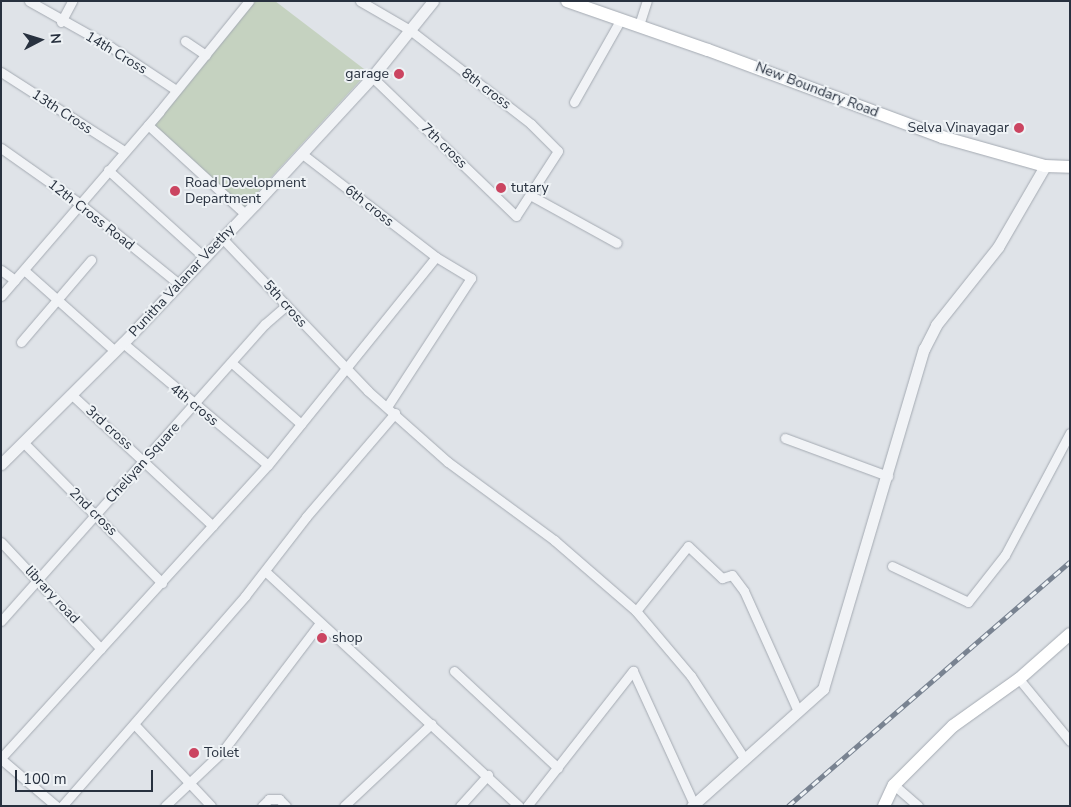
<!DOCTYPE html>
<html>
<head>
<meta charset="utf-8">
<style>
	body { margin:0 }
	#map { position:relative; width:1071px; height:807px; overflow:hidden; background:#dfe3e8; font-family:"Nunito Sans",sans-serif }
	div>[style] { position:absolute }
	.green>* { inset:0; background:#c5d2c0 }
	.roads { filter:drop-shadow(0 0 1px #a4aab2) drop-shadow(0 0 1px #a4aab2) }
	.minor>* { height:9px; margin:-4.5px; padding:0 4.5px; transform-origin:4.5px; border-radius:4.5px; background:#f1f3f6 }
	.tertiary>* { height:11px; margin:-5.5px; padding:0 5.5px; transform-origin:5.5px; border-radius:5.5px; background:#f1f3f6 }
	.secondary>* { height:12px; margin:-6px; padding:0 6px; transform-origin:6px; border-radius:6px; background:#fff }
	.rail>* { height:4.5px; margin-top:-2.25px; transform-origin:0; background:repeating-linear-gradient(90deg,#eef2f5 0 8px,#798391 0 16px); box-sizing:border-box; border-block:1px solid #798391 }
	.dots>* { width:14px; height:14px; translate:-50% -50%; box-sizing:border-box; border:2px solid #eef2f5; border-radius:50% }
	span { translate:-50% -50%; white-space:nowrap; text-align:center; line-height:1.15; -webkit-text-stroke:4px #eef2f5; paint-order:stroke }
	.street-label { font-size:14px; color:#28313f }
	.poi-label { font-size:14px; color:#28313f }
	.right { translate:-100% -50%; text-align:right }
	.left { translate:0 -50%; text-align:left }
	.frame { position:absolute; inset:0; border:2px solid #28313f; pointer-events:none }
	.north { position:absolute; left:15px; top:15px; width:50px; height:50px; -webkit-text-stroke:4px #eef2f5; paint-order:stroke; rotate:85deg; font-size:14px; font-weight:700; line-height:20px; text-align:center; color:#28313f }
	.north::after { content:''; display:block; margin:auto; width:18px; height:22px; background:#28313f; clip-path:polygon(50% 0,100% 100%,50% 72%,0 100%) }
	.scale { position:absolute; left:15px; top:770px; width:138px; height:22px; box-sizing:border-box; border:2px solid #28313f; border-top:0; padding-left:6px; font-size:15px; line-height:18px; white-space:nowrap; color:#28313f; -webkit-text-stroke:4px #eef2f5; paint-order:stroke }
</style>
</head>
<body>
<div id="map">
	<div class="green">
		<i style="clip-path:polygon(253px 1px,275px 1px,368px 72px,244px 207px,153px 127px,153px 122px)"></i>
	</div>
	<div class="roads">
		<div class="minor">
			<i style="left:29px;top:1px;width:94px;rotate:29.3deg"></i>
			<i style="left:111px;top:47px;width:78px;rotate:33.5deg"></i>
			<i style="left:360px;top:1px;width:58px;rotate:30.1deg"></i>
			<i style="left:410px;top:30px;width:153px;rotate:37.8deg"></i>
			<i style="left:531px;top:124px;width:38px;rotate:45deg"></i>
			<i style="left:558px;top:151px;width:77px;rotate:122.9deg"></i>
			<i style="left:516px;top:216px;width:200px;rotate:-136deg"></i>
			<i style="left:61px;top:22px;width:24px;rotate:-62deg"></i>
			<i style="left:639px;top:25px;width:25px;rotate:-72deg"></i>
			<i style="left:185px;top:41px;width:25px;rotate:34deg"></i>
			<i style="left:1px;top:72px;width:146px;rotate:32.7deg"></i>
			<i style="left:574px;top:102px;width:95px;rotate:-60.5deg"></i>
			<i style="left:148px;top:125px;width:132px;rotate:42.5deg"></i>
			<i style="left:1px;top:148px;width:95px;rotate:35.2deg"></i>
			<i style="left:79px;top:203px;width:129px;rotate:39deg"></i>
			<i style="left:301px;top:153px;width:170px;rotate:37.6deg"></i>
			<i style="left:436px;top:257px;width:41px;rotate:31deg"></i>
			<i style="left:471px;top:278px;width:154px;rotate:123.1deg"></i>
			<i style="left:108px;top:170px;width:130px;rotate:42.2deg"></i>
			<i style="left:530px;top:195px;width:99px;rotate:28.9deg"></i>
			<i style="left:222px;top:238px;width:211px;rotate:46.3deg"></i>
			<i style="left:368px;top:391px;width:107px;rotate:41.6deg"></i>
			<i style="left:448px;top:462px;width:132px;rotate:36.3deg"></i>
			<i style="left:554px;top:540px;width:108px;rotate:40.9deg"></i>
			<i style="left:636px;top:611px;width:85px;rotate:49.8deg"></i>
			<i style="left:691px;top:676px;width:98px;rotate:57.1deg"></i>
			<i style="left:1px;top:270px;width:17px;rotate:36deg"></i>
			<i style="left:24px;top:270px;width:122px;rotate:41.7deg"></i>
			<i style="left:1px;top:296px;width:243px;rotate:-49.3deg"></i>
			<i style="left:159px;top:112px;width:143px;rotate:-51deg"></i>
			<i style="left:21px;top:342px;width:108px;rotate:-49.5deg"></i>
			<i style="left:123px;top:343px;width:189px;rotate:40.1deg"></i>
			<i style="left:232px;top:363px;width:92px;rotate:41.5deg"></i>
			<i style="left:72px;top:395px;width:192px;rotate:42.9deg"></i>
			<i style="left:785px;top:438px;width:110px;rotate:20.3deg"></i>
			<i style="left:23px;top:442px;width:198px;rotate:45.4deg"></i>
			<i style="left:1px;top:542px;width:146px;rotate:46.9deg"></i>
			<i style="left:892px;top:566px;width:84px;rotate:25.3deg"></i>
			<i style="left:968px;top:602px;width:60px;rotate:-51.8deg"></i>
			<i style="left:1005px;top:555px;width:138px;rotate:-62deg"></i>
			<i style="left:265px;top:571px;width:346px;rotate:42.8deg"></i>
			<i style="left:636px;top:611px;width:83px;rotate:-51.3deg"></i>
			<i style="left:688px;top:546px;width:47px;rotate:43.3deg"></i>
			<i style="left:722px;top:578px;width:10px;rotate:-17deg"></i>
			<i style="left:732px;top:575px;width:20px;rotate:53deg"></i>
			<i style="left:744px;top:591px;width:132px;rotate:65.8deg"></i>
			<i style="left:1px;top:621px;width:397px;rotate:-48.4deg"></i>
			<i style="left:265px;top:324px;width:28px;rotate:-41deg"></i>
			<i style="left:454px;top:671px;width:142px;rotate:43deg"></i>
			<i style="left:1019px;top:679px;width:80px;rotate:50.6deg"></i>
			<i style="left:135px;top:725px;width:111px;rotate:46.8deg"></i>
			<i style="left:1px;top:758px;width:396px;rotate:-47.7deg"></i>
			<i style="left:268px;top:465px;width:267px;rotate:-51.1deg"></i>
			<i style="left:1px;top:759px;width:72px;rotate:40.5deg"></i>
			<i style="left:894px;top:785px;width:32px;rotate:41deg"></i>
			<i style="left:62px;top:806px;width:279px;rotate:-48.9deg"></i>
			<i style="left:245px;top:596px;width:100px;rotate:-52.3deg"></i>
			<i style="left:306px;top:517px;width:137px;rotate:-49.4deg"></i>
			<i style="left:165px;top:806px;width:79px;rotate:-43.5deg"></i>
			<i style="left:222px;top:752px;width:162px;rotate:-52.8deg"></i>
			<i style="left:262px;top:806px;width:10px;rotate:-45deg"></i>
			<i style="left:269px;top:799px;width:10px"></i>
			<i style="left:279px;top:799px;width:10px;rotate:45deg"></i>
			<i style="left:344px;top:806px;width:120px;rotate:-43.3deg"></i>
			<i style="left:460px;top:806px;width:42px;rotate:-47.9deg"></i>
			<i style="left:527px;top:806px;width:172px;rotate:-51.9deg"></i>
			<i style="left:633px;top:671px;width:146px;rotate:65.4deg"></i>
		</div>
		<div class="tertiary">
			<i style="left:1px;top:464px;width:172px;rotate:-44.8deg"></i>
			<i style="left:123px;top:343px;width:192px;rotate:-46.5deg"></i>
			<i style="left:255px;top:204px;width:173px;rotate:-47.3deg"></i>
			<i style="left:372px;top:77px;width:97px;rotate:-51.2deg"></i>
			<i style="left:692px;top:806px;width:176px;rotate:-41.8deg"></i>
			<i style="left:823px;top:689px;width:355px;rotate:-73.5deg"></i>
			<i style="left:924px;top:349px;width:27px;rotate:-63deg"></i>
			<i style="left:936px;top:325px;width:100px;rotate:-51.5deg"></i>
			<i style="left:998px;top:247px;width:94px;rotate:-59.9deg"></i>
		</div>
		<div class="secondary">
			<i style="left:567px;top:1px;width:149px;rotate:19.2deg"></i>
			<i style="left:708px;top:50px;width:250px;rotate:20.4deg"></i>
			<i style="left:942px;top:137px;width:107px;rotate:15.7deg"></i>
			<i style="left:1045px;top:166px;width:25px;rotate:2deg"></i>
			<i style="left:884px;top:806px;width:23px;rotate:-65deg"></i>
			<i style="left:894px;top:785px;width:83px;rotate:-45deg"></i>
			<i style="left:953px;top:726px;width:81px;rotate:-35.5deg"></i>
			<i style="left:1019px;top:679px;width:68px;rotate:-41.4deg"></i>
		</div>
	</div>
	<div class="rail">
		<i style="left:788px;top:806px;width:373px;rotate:-40.9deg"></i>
	</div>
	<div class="dots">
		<i style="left:399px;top:74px;background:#cb4561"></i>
		<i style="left:1019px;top:128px;background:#cb4561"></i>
		<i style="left:501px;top:188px;background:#cb4561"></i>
		<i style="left:175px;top:191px;background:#cb4561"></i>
		<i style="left:322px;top:638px;background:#cb4561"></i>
		<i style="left:194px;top:753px;background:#cb4561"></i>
	</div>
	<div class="street-label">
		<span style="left:116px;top:53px;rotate:31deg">14th Cross</span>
		<span style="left:486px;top:89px;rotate:37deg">8th cross</span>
		<span style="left:817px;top:90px;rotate:21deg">New Boundary Road</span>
		<span style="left:62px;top:112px;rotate:33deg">13th Cross</span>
		<span style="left:444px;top:146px;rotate:44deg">7th cross</span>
		<span style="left:369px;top:206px;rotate:38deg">6th cross</span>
		<span style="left:91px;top:215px;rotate:38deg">12th Cross Road</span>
		<span style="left:182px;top:281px;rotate:-47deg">Punitha Valanar Veethy</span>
		<span style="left:285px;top:304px;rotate:48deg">5th cross</span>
		<span style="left:194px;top:405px;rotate:39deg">4th cross</span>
		<span style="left:109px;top:428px;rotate:42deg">3rd cross</span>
		<span style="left:143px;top:463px;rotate:-48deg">Cheliyan Square</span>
		<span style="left:93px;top:512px;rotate:45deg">2nd cross</span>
		<span style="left:52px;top:595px;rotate:47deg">library road</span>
	</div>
	<div class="poi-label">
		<span class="right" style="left:389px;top:74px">garage</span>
		<span class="right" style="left:1009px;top:128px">Selva Vinayagar</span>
		<span class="left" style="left:185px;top:191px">Road Development<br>Department</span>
		<span class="left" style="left:511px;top:188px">tutary</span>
		<span class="left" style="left:332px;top:638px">shop</span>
		<span class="left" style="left:204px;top:753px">Toilet</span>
	</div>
	<div class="frame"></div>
	<div class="north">N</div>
	<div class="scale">100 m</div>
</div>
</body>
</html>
